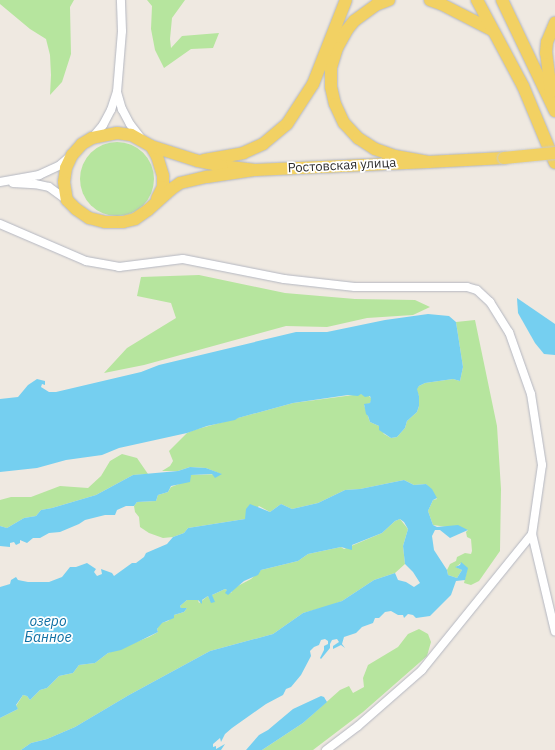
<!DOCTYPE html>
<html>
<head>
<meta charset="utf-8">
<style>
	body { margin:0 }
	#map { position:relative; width:555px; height:750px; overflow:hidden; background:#efe9e1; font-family:"IBM Plex Sans",sans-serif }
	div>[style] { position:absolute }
	.green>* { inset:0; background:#b6e59e }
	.round { border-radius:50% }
	.water>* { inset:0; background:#75cff0 }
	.roads { filter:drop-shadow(0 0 1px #b4b7c1) drop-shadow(0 0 1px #b4b7c1) }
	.street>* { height:8px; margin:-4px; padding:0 4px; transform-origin:4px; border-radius:4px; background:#fff }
	.primary>* { height:12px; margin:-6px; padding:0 6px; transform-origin:6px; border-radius:6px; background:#f2d163 }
	.bridges { filter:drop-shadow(0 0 1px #c9c9c9) drop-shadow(0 0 1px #c9c9c9) }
	.primary-bridge>* { height:12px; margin:-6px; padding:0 6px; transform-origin:6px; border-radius:6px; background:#f2d163 }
	span { translate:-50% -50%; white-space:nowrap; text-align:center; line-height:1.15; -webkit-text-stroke:3.5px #fff; paint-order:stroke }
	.street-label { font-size:13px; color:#2e2e2e }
	.water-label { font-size:14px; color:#0d6fa3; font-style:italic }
</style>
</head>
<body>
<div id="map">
	<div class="green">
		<i style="clip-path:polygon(0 0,74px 0,70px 7px,71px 54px,62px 82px,50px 95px,51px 75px,50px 55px,46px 39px,30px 29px,0 4px)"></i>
		<i style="clip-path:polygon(147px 0,185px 0,172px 18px,170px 39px,171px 48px,182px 36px,219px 33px,213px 48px,191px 49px,164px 68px,155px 50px,151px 29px,152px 6px)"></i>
		<i class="round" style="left:80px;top:142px;width:74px;height:74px"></i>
		<i style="clip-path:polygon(199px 275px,285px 293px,355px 299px,415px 300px,430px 307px,413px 315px,367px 318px,327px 327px,286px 326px,144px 365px,104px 373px,127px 348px,176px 318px,171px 303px,137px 296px,141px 277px)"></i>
		<i style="clip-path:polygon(475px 320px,497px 426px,501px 489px,500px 551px,479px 581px,471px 585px,464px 583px,467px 570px,461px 563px,456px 567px,462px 570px,457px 578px,448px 575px,447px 570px,450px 564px,456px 561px,457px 557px,465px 553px,471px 554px,472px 551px,471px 539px,467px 537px,466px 532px,468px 530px,433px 525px,428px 511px,433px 500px,437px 499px,426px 484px,414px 485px,404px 480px,360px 489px,345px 490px,318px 503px,292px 509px,281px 504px,270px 512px,259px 506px,245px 519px,188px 528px,184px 533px,173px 537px,163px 538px,149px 533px,140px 527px,139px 517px,135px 512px,134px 506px,137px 502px,156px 501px,158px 495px,168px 492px,171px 487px,179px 484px,191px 475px,221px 474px,206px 468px,190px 467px,178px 471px,162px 471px,170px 466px,173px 461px,169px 451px,187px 433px,194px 430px,293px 403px,361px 394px,369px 396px,372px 399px,370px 403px,364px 405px,370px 422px,379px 426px,384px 434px,391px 438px,397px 437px,405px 428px,407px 421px,417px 412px,419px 406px,419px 396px,416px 389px,419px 386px,425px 383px,453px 379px,460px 381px,463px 367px,456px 322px)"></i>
		<i style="clip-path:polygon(122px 454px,137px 458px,148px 474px,133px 475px,96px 495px,52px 508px,41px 510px,36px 516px,24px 518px,7px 528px,0 526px,0 500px,11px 497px,31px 497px,60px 486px,88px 488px,101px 476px,110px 461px)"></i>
		<i style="clip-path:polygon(400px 519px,408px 529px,403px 546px,405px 564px,395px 573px,374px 580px,342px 601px,329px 606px,303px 613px,273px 634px,210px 651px,129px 695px,75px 727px,47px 739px,31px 743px,21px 750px,0 750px,0 718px,18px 709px,16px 706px,23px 695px,27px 696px,30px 700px,40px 690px,47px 688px,59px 676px,73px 673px,79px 665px,95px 663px,108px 653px,149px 637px,158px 632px,157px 629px,161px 623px,168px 621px,174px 615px,184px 612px,187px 608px,181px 608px,180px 606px,187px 600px,198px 600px,199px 603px,208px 596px,210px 600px,212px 595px,225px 589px,231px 593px,234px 588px,251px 579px,261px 570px,298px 561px,308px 554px,341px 547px,344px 549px,382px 533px,395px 521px)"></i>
		<i style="clip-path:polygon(419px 629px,428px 634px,431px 642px,427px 656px,363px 712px,313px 750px,262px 750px,303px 723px,340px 690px,349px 686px,353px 693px,364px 687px,363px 678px,368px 665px,398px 647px,408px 634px)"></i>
	</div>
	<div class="water">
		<i style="clip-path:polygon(517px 298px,555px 324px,555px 355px,544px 354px,535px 343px,518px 313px)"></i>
		<i style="clip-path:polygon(428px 314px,449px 316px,456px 322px,463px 367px,460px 381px,453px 379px,425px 383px,419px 386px,417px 389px,419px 396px,419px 406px,417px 412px,407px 421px,405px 428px,397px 437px,391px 438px,379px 430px,379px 426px,370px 422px,368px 416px,366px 414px,364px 404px,370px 403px,371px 399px,370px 396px,365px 397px,361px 394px,358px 396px,348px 395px,293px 403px,238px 418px,235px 420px,207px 426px,187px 433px,119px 448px,102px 455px,66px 460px,37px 468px,0 472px,0 399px,18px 397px,28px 385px,37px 379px,45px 381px,45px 385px,42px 384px,41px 387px,49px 392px,56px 392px,141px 372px,159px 365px,296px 332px,327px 332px,385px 320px)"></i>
		<i style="clip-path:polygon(190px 467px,206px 468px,222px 474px,215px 478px,212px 474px,191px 475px,190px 482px,171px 486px,168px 492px,158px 495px,156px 501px,137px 502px,134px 506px,126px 506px,117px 510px,115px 515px,105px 515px,85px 520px,79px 524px,60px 532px,49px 533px,40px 538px,33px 538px,27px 543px,20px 540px,20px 543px,16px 545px,14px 542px,10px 543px,10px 547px,0 546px,0 526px,7px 528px,24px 518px,36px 516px,41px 510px,52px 508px,96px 495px,133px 475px,178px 471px)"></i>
		<i style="clip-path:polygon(404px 480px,414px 485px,426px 484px,432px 489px,437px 498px,433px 500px,428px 511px,433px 525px,437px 527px,458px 525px,468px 530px,450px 538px,440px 530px,435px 530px,432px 536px,434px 550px,447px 570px,448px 575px,457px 578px,462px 570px,455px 567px,460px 565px,461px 562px,468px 568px,465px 580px,456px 581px,451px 595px,430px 616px,416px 618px,413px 615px,408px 614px,404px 618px,403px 615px,398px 615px,391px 611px,385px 612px,379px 618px,375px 618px,373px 623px,362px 627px,356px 633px,344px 637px,342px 644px,345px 648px,341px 645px,333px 649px,333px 646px,339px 642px,337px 639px,332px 640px,330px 644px,330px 648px,321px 659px,320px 658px,324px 650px,324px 646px,328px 644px,328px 641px,325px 639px,321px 640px,319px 645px,314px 647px,310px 651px,311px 656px,301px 675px,291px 687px,286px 689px,283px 695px,266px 704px,232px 728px,225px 734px,221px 742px,220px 738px,213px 744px,213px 747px,216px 746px,216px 749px,225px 744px,221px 750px,21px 750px,31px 743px,47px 739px,75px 727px,129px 695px,210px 651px,273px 634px,303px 613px,342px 601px,374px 580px,395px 573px,398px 580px,406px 582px,414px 587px,420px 583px,413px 572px,405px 564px,403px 546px,408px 529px,404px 522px,400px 519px,395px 521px,382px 533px,352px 545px,352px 550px,341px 547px,308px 554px,298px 561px,261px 570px,258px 575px,244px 581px,228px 595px,225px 593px,227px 590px,225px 589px,212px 595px,215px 602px,211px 603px,208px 596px,202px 600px,202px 604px,198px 600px,187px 600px,180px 606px,181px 608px,187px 608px,184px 612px,174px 615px,174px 618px,162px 623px,157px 629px,158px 632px,121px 650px,108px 653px,95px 663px,79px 665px,73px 673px,59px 676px,47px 688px,40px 690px,30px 700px,27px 696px,23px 695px,16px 705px,18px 709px,0 718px,0 587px,10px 584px,11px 580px,16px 577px,18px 580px,28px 582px,49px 582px,62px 577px,70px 567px,76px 567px,87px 563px,96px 569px,94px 572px,97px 576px,102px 574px,101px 569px,112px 573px,114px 576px,132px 563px,136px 563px,144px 557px,146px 553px,167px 544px,173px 537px,184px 533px,188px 528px,245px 519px,246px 509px,250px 504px,270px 512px,281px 504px,292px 509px,318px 503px,345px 490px,360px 489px)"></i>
		<i style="clip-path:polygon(321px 696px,324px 697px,327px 702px,303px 723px,262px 750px,246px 750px,259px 735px,268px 730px,293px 709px)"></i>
	</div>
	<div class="roads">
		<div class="street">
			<i style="left:117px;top:92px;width:18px;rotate:74deg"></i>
			<i style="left:122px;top:109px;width:17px;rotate:62deg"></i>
			<i style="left:130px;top:124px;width:18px;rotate:52deg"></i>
			<i style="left:92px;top:138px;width:17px;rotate:-50deg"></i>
			<i style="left:103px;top:125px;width:17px;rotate:-62deg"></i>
			<i style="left:111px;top:110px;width:19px;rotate:-72deg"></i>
			<i style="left:117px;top:92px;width:61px;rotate:-85.3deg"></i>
			<i style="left:122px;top:31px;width:31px;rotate:-92deg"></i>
			<i style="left:0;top:182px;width:40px;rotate:-10deg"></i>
			<i style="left:39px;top:175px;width:23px;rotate:-25deg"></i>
			<i style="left:60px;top:165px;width:11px;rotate:-41deg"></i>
			<i style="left:13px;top:183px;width:22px;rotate:3deg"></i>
			<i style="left:35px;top:184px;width:14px;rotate:12deg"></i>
			<i style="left:49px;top:187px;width:22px;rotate:36deg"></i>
			<i style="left:0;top:224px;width:94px;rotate:23.3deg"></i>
			<i style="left:86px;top:261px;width:34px;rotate:10deg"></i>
			<i style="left:119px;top:267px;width:64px;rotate:-7.1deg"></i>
			<i style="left:183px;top:259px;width:103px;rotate:11.2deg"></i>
			<i style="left:284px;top:279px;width:71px;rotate:6.4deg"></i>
			<i style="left:355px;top:287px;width:112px"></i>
			<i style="left:467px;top:287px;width:10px;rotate:17deg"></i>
			<i style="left:477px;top:290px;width:18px;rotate:43deg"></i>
			<i style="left:490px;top:302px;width:36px;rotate:58deg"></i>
			<i style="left:509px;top:332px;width:66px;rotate:70.5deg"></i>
			<i style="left:531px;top:394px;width:72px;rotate:81.2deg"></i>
			<i style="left:542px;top:465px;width:70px;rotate:98.2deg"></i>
			<i style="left:532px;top:534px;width:175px;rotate:129deg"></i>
			<i style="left:422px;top:670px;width:85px;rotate:138.8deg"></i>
			<i style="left:358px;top:726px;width:40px;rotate:143deg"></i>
			<i style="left:532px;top:534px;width:100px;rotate:76.7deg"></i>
		</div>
		<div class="primary">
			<i style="left:389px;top:0;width:14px;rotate:159deg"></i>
			<i style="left:376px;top:5px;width:27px;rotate:144deg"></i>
			<i style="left:354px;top:21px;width:11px;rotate:128deg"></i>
			<i style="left:347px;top:30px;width:21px;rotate:119deg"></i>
			<i style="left:337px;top:48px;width:21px;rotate:107deg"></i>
			<i style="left:331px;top:68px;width:19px;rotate:90deg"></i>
			<i style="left:331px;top:87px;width:17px;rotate:77deg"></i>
			<i style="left:335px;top:104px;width:21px;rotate:65deg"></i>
			<i style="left:344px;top:123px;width:21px;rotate:47deg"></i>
			<i style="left:358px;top:138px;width:20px;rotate:33deg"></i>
			<i style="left:375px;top:149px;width:21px;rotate:19deg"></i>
			<i style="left:395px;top:156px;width:34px;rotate:10deg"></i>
			<i style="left:428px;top:162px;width:76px;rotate:-3deg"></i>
			<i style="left:430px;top:0;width:12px;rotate:20deg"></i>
			<i style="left:441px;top:4px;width:57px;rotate:27deg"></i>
			<i style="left:477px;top:0;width:98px;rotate:61.9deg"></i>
			<i style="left:523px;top:86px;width:83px;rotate:67.4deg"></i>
			<i style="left:502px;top:0;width:123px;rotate:64.5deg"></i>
			<i style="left:551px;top:92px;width:39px;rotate:-97deg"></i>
			<i style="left:546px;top:53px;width:11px;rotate:-85deg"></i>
			<i style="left:547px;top:42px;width:21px;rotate:-67deg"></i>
			<i style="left:151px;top:146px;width:12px;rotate:59deg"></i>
			<i style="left:157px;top:156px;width:21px;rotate:73deg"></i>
			<i style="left:163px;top:176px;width:11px;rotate:90deg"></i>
			<i style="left:163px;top:187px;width:13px;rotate:117deg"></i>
			<i style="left:204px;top:160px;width:40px;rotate:-10deg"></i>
			<i style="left:243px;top:153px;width:22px;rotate:-24deg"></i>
			<i style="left:263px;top:144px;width:31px;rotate:-40deg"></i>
			<i style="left:287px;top:124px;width:48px;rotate:-57deg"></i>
			<i style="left:313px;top:84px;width:90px;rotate:-68.6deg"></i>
			<i style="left:255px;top:170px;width:33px;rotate:-173deg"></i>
			<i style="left:222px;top:166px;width:25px;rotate:-168deg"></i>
			<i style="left:198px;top:161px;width:49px;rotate:-162.3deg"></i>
			<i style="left:151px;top:146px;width:23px;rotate:-151deg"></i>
			<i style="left:131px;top:135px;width:14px;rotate:-172deg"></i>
			<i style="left:117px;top:133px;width:25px;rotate:169deg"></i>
			<i style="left:92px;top:138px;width:12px;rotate:149deg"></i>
			<i style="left:82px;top:144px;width:15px;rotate:132deg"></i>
			<i style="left:72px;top:155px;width:14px;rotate:115deg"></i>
			<i style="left:66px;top:168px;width:14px;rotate:98deg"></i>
			<i style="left:64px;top:182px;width:18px;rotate:81deg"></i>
			<i style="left:67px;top:200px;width:13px;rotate:45deg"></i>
			<i style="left:76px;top:209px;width:16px;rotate:35deg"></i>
			<i style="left:89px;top:218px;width:16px;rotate:14deg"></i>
			<i style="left:105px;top:222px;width:18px"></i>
			<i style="left:123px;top:222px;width:12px;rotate:-14deg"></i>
			<i style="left:135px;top:219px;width:16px;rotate:-35deg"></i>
			<i style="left:148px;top:210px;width:30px;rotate:-42deg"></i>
			<i style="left:170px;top:190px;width:12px;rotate:-35deg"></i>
			<i style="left:180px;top:183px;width:28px;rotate:-13deg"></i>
			<i style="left:207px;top:177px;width:49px;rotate:-8.3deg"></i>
			<i style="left:255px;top:170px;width:173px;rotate:-2.6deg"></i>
		</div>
	</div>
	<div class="bridges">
		<div class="primary-bridge">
			<i style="left:504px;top:158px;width:51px;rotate:-5.6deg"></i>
		</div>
	</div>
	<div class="street-label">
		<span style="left:342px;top:166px;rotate:-3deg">Ростовская улица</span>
	</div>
	<div class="water-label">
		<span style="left:48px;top:629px">озеро<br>Банное</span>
	</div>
</div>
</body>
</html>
